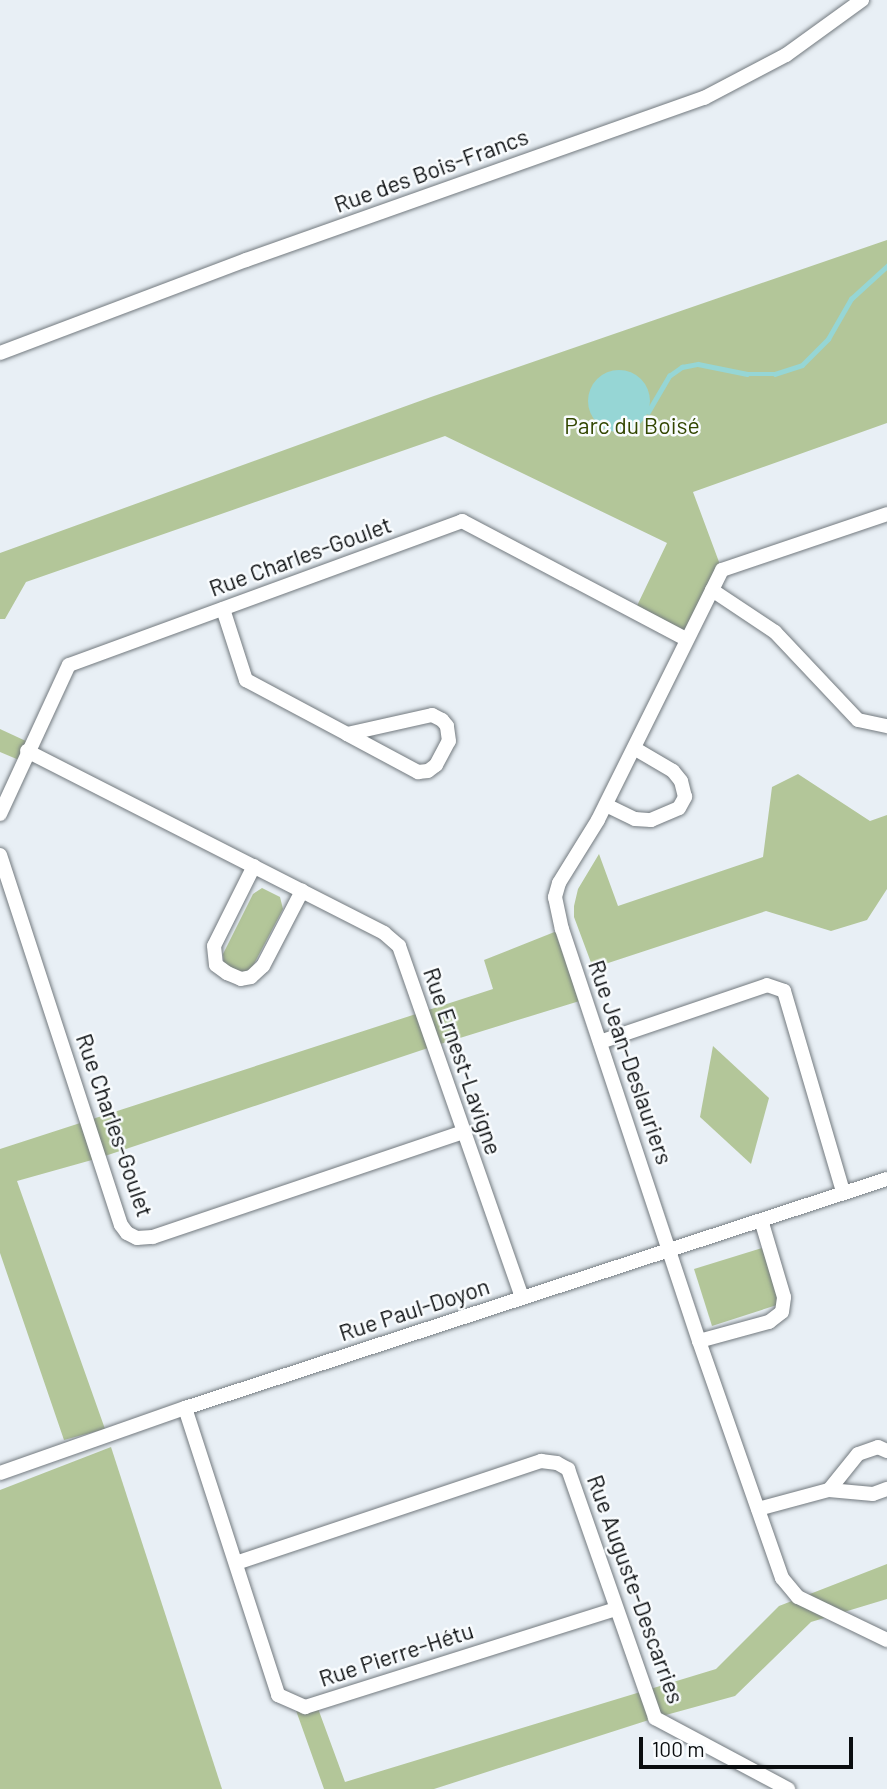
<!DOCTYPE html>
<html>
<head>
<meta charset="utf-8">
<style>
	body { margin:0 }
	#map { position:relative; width:887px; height:1789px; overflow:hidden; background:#e8eff5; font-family:Barlow,sans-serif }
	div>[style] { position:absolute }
	.green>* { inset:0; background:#b3c699 }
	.water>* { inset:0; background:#96d6d5 }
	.round { border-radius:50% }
	.stream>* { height:4.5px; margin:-2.25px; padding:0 2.25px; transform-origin:2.25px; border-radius:2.25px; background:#96d6d5 }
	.roads { filter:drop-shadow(0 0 2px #737a7f) drop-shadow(0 0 2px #737a7f) }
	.street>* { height:14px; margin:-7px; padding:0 7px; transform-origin:7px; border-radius:7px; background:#fff }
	span { translate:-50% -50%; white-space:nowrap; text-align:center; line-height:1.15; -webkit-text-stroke:5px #f9fcfe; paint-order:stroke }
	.street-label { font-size:23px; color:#0a0d0f }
	.park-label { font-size:23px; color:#324600 }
	.scale { position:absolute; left:639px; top:1737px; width:214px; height:32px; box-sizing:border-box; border:4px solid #0a0d0f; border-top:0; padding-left:9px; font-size:21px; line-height:24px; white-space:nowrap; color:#0a0d0f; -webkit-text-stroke:5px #f9fcfe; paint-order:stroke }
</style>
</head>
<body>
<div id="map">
	<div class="green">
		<i style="clip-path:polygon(887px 240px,887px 423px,693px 492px,722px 570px,686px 639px,634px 612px,667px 543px,445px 436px,26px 582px,5px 619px,0 619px,0 553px,431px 397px)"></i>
		<i style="clip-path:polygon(0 729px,28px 742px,19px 760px,0 752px)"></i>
		<i style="clip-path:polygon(798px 774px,870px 821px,887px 815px,887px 889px,867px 920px,831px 931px,766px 911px,593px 968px,574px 917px,574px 906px,578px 889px,599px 854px,618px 906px,763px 857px,772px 787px)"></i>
		<i style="clip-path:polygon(262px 888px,280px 897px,283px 909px,254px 964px,248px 971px,240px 972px,224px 965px,223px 954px,253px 894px)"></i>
		<i style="clip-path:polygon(562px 929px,586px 999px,434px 1046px,99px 1158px,17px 1181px,105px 1429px,64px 1440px,0 1253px,0 1149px,493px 989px,484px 960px)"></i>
		<i style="clip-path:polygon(713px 1046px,769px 1098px,751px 1164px,700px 1117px)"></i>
		<i style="clip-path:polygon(762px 1248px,780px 1304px,712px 1326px,694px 1269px)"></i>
		<i style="clip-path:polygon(111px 1447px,222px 1789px,0 1789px,0 1490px)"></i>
		<i style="clip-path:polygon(887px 1564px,887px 1599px,811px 1622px,735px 1696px,655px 1718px,434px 1789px,324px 1789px,293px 1702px,316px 1703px,345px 1782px,716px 1669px,779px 1606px)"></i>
	</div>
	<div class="water">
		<i class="round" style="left:588px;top:370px;width:62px;height:62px"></i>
	</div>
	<div class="stream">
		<i style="left:648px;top:412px;width:42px;rotate:-59.7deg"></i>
		<i style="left:669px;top:376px;width:16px;rotate:-35deg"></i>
		<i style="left:682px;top:367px;width:16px;rotate:-11deg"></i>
		<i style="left:698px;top:364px;width:50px;rotate:11.5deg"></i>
		<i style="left:747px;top:374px;width:28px"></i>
		<i style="left:775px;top:374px;width:28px;rotate:-18deg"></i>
		<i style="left:802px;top:365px;width:37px;rotate:-45deg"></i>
		<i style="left:828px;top:339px;width:46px;rotate:-60.1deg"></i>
		<i style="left:851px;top:299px;width:49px;rotate:-42.5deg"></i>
	</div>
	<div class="roads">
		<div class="street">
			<i style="left:0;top:353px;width:263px;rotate:-20.7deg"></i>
			<i style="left:246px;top:260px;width:486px;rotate:-19.5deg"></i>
			<i style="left:704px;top:98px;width:93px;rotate:-27.7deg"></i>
			<i style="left:786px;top:55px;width:94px;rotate:-35.9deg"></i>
			<i style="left:887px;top:514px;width:174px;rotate:161.3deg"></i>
			<i style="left:722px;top:570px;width:279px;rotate:116.4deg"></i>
			<i style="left:598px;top:820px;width:74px;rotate:121.8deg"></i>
			<i style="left:559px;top:883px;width:15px;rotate:106deg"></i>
			<i style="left:555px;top:897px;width:33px;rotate:78deg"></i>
			<i style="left:562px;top:929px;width:434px;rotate:71.6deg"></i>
			<i style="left:699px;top:1341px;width:251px;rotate:70.7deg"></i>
			<i style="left:782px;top:1578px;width:25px;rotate:50deg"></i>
			<i style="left:798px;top:1597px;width:99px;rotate:25.8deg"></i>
			<i style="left:712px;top:590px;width:76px;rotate:33.7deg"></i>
			<i style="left:775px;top:632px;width:121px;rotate:46.7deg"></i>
			<i style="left:858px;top:720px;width:30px;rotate:12deg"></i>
			<i style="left:223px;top:609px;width:75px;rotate:72.1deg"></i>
			<i style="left:246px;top:680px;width:115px;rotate:28.1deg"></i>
			<i style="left:347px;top:734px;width:81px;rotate:28.2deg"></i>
			<i style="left:418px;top:772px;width:10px;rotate:-6deg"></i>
			<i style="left:428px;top:771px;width:10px;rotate:-37deg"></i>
			<i style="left:436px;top:765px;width:27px;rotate:-62deg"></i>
			<i style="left:449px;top:741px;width:15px;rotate:-98deg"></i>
			<i style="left:447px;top:726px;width:8px;rotate:-130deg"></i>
			<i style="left:442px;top:720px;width:11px;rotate:-153deg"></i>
			<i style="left:432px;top:715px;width:87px;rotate:167.4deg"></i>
			<i style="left:27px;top:751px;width:401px;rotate:27deg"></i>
			<i style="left:384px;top:933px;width:20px;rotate:41deg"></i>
			<i style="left:399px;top:946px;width:372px;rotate:70.7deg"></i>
			<i style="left:606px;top:805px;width:32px;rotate:26deg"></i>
			<i style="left:635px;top:819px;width:16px;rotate:4deg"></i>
			<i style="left:651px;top:820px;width:30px;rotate:-23deg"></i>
			<i style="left:679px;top:808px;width:13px;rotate:-61deg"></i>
			<i style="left:685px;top:797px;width:16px;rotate:-104deg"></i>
			<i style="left:681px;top:781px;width:13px;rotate:-129deg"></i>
			<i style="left:673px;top:771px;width:45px;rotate:-149.5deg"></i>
			<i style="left:0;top:814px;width:164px;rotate:-65.2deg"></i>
			<i style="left:69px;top:665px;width:419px;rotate:-20.1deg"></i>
			<i style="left:462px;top:521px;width:253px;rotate:27.8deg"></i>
			<i style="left:0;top:855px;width:389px;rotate:71.9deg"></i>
			<i style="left:121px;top:1225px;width:10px;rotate:53deg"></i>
			<i style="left:127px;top:1233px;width:11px;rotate:27deg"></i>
			<i style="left:137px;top:1238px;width:16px;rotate:-4deg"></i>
			<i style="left:153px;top:1237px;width:328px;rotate:-18.7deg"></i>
			<i style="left:254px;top:866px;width:89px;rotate:116.6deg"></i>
			<i style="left:214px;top:946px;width:19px;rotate:84deg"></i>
			<i style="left:216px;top:965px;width:14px;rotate:36deg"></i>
			<i style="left:227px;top:973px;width:15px;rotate:23deg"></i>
			<i style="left:241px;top:979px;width:10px;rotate:-11deg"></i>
			<i style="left:251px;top:977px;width:16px;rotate:-43deg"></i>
			<i style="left:263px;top:966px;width:85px;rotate:-62.5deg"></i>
			<i style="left:600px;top:1042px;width:176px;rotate:-18.8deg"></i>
			<i style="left:767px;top:985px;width:18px;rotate:19deg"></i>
			<i style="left:784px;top:991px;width:209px;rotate:73.6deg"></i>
			<i style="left:699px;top:1341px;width:73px;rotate:-15.2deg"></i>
			<i style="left:769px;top:1322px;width:16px;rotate:-38deg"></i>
			<i style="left:782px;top:1312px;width:15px;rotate:-82deg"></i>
			<i style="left:784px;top:1297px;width:80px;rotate:-106.6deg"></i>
			<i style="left:185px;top:1408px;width:302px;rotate:72deg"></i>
			<i style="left:278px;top:1695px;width:30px;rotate:24deg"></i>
			<i style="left:305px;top:1707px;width:326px;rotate:-17.5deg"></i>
			<i style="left:0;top:1473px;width:196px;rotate:-19.4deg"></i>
			<i style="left:185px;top:1408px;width:738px;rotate:-18.07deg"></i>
			<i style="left:829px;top:1490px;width:46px;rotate:-51.1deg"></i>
			<i style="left:858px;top:1454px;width:21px;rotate:-19deg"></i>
			<i style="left:878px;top:1447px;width:10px;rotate:24deg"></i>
			<i style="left:758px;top:1509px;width:73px;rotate:-15deg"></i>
			<i style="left:829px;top:1490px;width:44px;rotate:5.2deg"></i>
			<i style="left:873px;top:1494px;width:15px;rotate:-20deg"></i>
			<i style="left:236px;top:1563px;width:322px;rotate:-18.5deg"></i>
			<i style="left:541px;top:1461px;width:16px;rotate:7deg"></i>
			<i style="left:557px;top:1463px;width:13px;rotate:29deg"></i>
			<i style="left:568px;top:1469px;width:264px;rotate:70.7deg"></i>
			<i style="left:655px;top:1718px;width:151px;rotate:28.1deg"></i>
		</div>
	</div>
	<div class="street-label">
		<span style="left:431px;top:170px;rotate:-20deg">Rue des Bois-Francs</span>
		<span style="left:300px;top:556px;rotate:-20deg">Rue Charles-Goulet</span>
		<span style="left:463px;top:1061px;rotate:71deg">Rue Ernest-Lavigne</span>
		<span style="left:631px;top:1062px;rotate:71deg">Rue Jean-Deslauriers</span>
		<span style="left:115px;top:1125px;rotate:71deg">Rue Charles-Goulet</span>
		<span style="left:414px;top:1309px;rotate:-18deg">Rue Paul-Doyon</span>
		<span style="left:636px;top:1589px;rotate:70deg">Rue Auguste-Descarries</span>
		<span style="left:396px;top:1654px;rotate:-18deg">Rue Pierre-Hétu</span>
	</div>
	<div class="park-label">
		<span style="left:632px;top:425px">Parc du Boisé</span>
	</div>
	<div class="scale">100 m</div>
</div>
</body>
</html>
